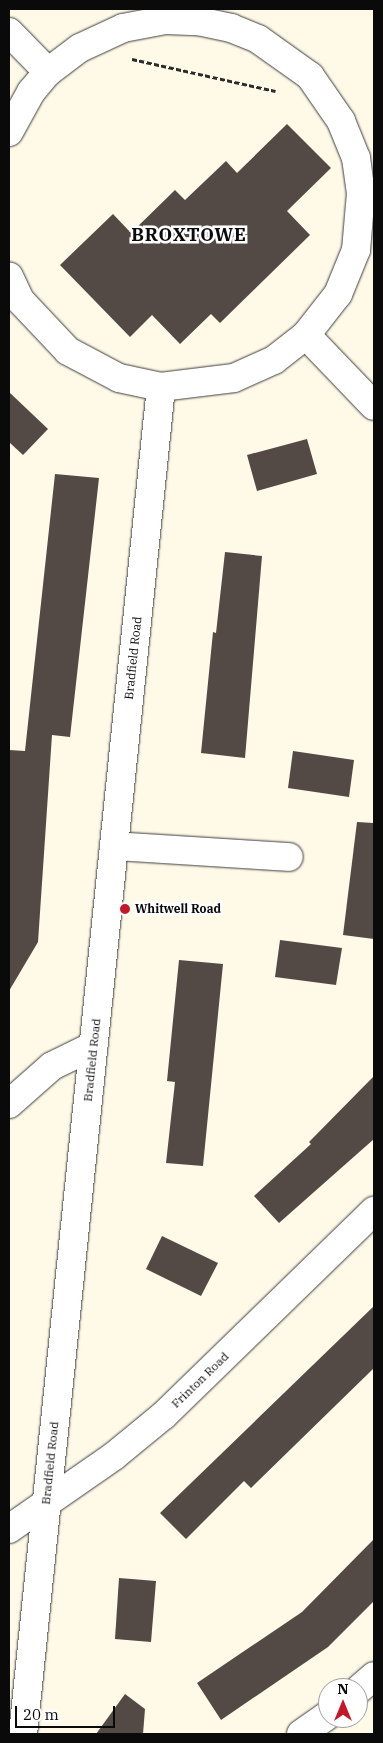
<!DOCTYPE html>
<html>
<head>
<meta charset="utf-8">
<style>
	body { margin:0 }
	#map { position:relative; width:383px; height:1743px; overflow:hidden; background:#fff9e7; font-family:"IBM Plex Serif",serif }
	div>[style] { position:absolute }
	.building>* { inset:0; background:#534a45 }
	.path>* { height:3px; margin-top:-1.5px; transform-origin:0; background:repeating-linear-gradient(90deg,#2c2c2c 0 5px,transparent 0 7.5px) }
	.roads { filter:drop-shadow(0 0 1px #3d3d3d) drop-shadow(0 0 1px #3d3d3d) }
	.minor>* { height:28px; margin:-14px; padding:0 14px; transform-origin:14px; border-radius:14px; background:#fff }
	.dots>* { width:14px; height:14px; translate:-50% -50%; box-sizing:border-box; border:2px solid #fff; border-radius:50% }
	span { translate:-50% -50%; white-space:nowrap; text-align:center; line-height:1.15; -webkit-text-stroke:5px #fff; paint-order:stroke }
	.street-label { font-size:12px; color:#0a0a0a }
	.poi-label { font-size:12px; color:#0a0a0a; font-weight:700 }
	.left { translate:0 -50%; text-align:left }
	.district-label { font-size:18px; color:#0a0a0a; font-weight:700; letter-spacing:1px }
	.frame { position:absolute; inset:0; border:10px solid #0a0a0a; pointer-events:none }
	.north { position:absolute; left:318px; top:1678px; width:50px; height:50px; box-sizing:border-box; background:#fff; border:1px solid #9d9d9d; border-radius:50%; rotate:0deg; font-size:14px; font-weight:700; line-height:20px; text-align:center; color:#0a0a0a }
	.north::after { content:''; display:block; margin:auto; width:18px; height:22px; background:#c41828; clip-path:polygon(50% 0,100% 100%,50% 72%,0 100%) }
	.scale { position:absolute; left:15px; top:1706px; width:100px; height:22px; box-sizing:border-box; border:2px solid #0a0a0a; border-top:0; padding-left:6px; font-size:15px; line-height:18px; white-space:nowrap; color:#0a0a0a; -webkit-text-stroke:4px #fff; paint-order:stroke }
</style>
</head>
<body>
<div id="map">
	<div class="building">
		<i style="clip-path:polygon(287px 124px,331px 168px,287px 211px,310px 235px,220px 323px,211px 314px,180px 344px,152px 315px,130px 337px,60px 265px,113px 214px,131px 233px,175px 190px,185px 200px,226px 161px,237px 173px)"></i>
		<i style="clip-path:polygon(9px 392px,48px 429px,23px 455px,9px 442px)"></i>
		<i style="clip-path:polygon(307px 439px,317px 474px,257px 491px,247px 455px)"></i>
		<i style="clip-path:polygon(55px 474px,99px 478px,70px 737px,52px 735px,38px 942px,9px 991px,9px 750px,25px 751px)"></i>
		<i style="clip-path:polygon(225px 552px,262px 556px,245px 758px,201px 753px,213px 632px,216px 633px)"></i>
		<i style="clip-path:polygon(293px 751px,354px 760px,349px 797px,288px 788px)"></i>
		<i style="clip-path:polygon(357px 822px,374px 823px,374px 939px,343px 935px)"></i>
		<i style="clip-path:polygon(280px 940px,342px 948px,336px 985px,275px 977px)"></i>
		<i style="clip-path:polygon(179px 960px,223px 964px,203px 1166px,166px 1163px,175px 1082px,167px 1081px)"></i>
		<i style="clip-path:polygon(374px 1076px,374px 1139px,279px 1223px,254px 1196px,311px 1144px,309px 1142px)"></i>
		<i style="clip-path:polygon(162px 1236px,218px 1263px,201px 1296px,146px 1269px)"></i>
		<i style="clip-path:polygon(374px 1306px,374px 1368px,251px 1488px,244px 1481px,186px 1539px,160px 1513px)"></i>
		<i style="clip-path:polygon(374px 1539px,374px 1601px,328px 1647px,221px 1720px,197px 1683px,302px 1612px)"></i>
		<i style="clip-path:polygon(119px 1578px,156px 1581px,151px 1642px,115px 1639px)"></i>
		<i style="clip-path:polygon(125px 1694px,145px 1709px,143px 1734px,96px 1734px)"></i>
	</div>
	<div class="path">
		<i style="left:132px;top:59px;width:147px;rotate:12.6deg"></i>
	</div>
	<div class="roads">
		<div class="minor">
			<i style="left:9px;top:32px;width:56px;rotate:45.7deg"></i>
			<i style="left:9px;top:132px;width:46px;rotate:-61.2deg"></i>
			<i style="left:31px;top:92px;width:26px;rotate:-50deg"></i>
			<i style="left:48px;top:72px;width:40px;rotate:-37deg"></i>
			<i style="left:80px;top:48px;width:47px;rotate:-24.9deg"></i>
			<i style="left:123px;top:28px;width:43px;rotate:-10.8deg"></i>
			<i style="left:165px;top:20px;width:33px;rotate:2deg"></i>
			<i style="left:198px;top:21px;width:34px;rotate:12deg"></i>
			<i style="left:231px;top:28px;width:29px;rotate:22deg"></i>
			<i style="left:258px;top:39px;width:64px;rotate:35.4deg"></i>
			<i style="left:310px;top:76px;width:55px;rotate:55.4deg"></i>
			<i style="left:341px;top:121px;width:40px;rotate:68deg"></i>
			<i style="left:356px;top:158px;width:35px;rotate:82deg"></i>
			<i style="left:361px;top:193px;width:57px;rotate:95deg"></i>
			<i style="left:356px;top:250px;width:48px;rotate:112.2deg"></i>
			<i style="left:338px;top:294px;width:52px;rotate:128deg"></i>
			<i style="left:306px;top:335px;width:41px;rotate:142deg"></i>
			<i style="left:274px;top:360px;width:44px;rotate:155.8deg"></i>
			<i style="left:234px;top:378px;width:74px;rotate:173deg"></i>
			<i style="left:161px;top:387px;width:43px;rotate:-167.9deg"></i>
			<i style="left:119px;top:378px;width:58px;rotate:-152.1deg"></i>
			<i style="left:68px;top:351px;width:70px;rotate:-133.3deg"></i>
			<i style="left:20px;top:300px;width:26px;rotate:-115deg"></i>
			<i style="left:306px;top:335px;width:98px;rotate:46.2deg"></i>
			<i style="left:114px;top:846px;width:175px;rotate:3.6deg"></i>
			<i style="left:9px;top:1104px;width:57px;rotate:-41.5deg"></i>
			<i style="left:52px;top:1066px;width:46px;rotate:-26deg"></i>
			<i style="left:9px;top:1529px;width:128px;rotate:-34.8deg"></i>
			<i style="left:114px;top:1456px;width:65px;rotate:-39.4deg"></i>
			<i style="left:164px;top:1415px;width:293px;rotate:-44.2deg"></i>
			<i style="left:358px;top:1690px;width:21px;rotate:-41deg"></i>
			<i style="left:23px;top:1734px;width:1354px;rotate:-84.15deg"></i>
			<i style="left:301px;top:1734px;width:33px;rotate:-35deg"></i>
		</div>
	</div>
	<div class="dots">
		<i style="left:125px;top:909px;background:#c41828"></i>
	</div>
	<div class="street-label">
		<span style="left:133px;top:658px;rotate:-84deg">Bradfield Road</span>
		<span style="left:92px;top:1060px;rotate:-84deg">Bradfield Road</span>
		<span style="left:200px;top:1380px;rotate:-44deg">Frinton Road</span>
		<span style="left:50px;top:1463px;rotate:-84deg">Bradfield Road</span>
	</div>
	<div class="poi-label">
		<span class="left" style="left:135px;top:909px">Whitwell Road</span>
	</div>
	<div class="district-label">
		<span style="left:189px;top:235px">BROXTOWE</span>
	</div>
	<div class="frame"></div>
	<div class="north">N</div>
	<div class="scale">20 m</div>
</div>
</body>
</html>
